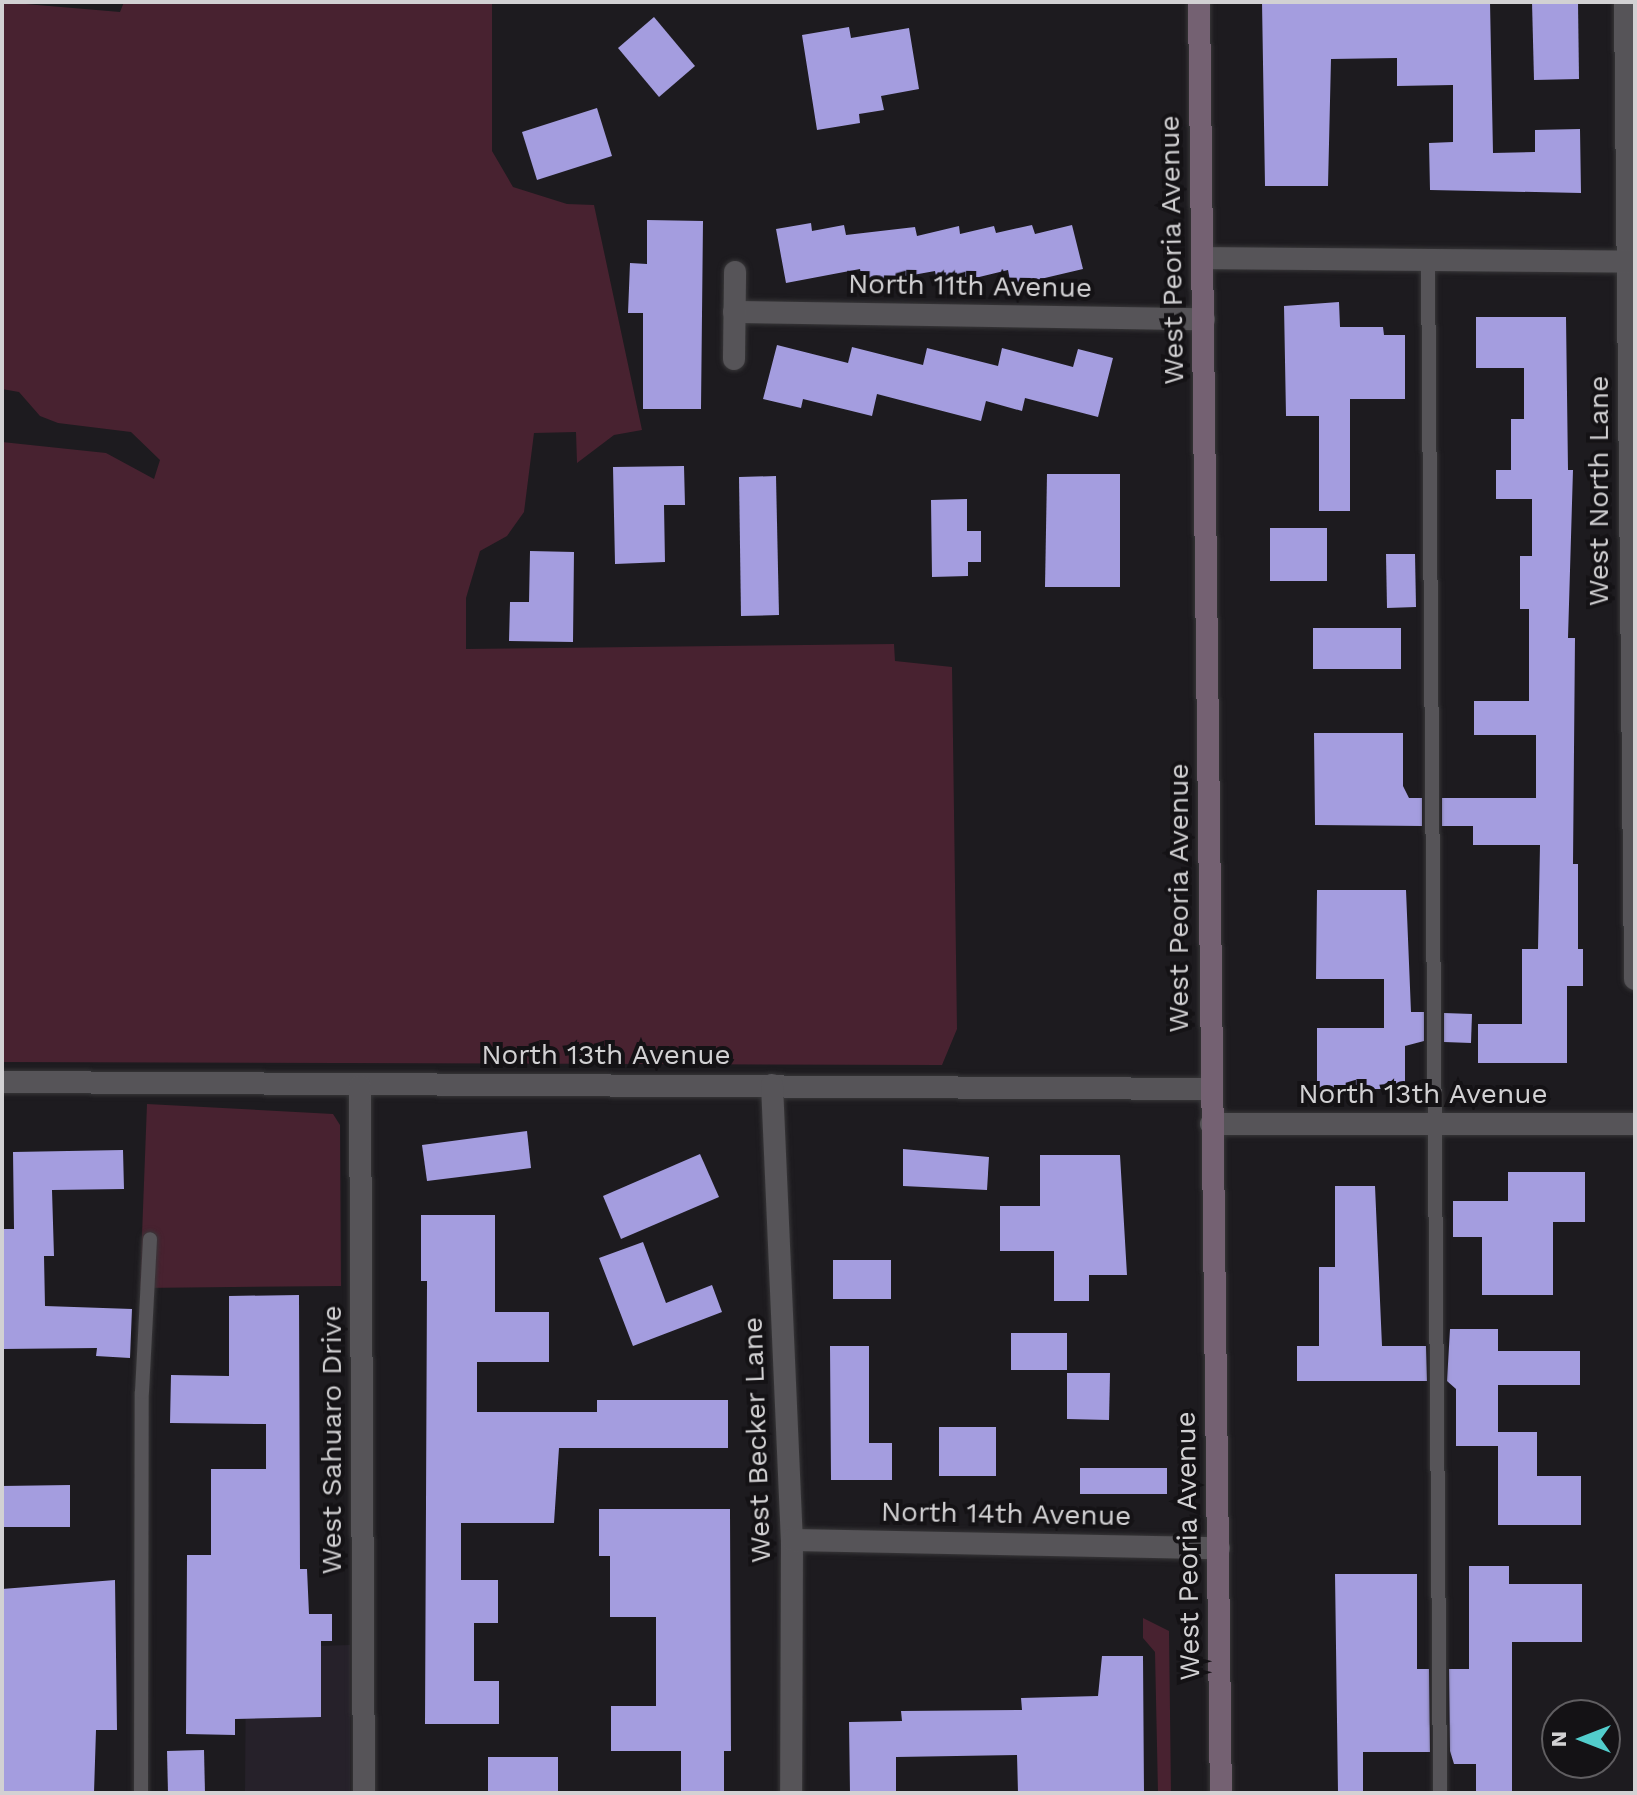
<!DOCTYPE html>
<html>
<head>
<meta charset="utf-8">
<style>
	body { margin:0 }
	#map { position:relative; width:1637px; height:1795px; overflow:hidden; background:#1d1b1f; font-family:"Work Sans",sans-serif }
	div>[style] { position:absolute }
	.built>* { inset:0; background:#26212a }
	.green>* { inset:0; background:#482230 }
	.building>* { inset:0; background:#a49ddf }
	.roads { filter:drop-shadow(0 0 2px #383739) drop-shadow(0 0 2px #383739) }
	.service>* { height:14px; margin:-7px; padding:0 7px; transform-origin:7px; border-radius:7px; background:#565458 }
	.minor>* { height:22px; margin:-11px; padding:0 11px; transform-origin:11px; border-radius:11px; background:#565458 }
	.secondary>* { height:22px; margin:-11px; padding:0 11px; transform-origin:11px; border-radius:11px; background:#746172 }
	span { translate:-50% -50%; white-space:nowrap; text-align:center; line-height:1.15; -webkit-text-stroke:8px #141215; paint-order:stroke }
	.street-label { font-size:28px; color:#d2d1d3 }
	.frame { position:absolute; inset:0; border:4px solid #d2d1d3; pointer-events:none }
	.north { position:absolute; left:1541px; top:1699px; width:80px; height:80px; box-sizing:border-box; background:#141215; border:2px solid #605e61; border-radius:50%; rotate:270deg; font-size:22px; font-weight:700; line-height:32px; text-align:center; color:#d2d1d3 }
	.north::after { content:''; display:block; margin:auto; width:28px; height:36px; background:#52cdcc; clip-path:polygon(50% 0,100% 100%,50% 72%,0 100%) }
</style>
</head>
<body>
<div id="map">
	<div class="built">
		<i style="clip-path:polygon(350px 1645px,350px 1793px,245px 1793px,246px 1648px)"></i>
	</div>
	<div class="green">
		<i style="clip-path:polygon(2px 2px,120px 12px,124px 2px,492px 2px,492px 151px,513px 187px,567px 204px,594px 205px,642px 430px,614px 435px,577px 463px,576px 432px,534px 433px,524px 512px,507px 536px,480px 551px,466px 598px,466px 649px,894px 644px,895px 661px,952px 667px,957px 1029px,942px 1065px,2px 1062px,2px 442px,106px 453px,154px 479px,160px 460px,131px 432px,58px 423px,40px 416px,19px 392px,2px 389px)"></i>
		<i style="clip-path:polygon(147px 1104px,333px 1114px,340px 1125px,341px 1286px,140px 1288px)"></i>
		<i style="clip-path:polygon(1143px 1618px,1169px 1631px,1171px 1793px,1158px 1793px,1155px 1652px,1143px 1638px)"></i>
	</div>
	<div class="building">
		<i style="clip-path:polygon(1262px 2px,1490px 2px,1493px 153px,1535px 152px,1535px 130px,1580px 129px,1581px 193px,1430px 190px,1429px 143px,1453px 142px,1453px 85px,1397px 86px,1397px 58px,1331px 59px,1328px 186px,1265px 186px)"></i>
		<i style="clip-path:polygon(1532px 2px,1578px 2px,1579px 79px,1534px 80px)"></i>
		<i style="clip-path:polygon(654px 17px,695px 66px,659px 97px,618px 48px)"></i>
		<i style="clip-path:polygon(849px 27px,851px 38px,909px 28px,919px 89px,881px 96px,884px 110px,859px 114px,860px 123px,817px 130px,802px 35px)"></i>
		<i style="clip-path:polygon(597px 108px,612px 156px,537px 180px,522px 132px)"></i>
		<i style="clip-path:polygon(647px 220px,703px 221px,701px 409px,643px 409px,643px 313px,628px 313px,630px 263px,647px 264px)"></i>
		<i style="clip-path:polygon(811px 223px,812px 231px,844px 225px,846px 235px,915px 227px,917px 236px,959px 226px,960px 234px,994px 226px,996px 233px,1032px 225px,1035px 234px,1072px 225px,1083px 269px,1011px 286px,1008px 270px,938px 287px,935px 271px,863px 284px,860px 269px,786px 283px,776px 229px)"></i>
		<i style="clip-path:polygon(1339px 302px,1340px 327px,1383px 327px,1384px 335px,1405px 335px,1405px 399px,1350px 399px,1350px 511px,1319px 511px,1319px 416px,1286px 416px,1284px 306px)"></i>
		<i style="clip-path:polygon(1476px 317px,1566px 317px,1568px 470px,1573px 470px,1568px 638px,1575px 638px,1573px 864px,1578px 864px,1578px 949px,1583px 949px,1583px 986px,1567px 986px,1567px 1063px,1478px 1063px,1478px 1024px,1522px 1024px,1522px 949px,1538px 949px,1540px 845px,1473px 845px,1473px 826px,1442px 826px,1442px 798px,1536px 798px,1536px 735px,1474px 735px,1474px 701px,1529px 701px,1529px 609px,1520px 609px,1520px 556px,1532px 556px,1532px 499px,1496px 499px,1496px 470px,1511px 470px,1511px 419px,1524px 419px,1524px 368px,1476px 368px)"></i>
		<i style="clip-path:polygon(777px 345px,848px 363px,852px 347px,923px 365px,927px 348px,998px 366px,1002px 348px,1073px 367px,1078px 349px,1113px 358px,1098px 417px,1025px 398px,1022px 411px,986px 401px,981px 421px,877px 394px,872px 416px,803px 399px,801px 408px,763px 399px)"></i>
		<i style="clip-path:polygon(684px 466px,685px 505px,664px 505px,665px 562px,615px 564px,613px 467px)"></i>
		<i style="clip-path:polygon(1047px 474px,1120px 474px,1120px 587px,1045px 587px)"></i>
		<i style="clip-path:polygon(776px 476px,779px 615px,741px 616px,739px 477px)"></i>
		<i style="clip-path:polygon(967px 499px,967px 531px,981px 531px,981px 562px,968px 562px,968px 576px,932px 577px,931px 500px)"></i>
		<i style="clip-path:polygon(1270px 528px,1327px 528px,1327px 581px,1270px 581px)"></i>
		<i style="clip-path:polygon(530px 551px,574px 552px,573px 642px,509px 641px,510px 602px,529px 602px)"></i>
		<i style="clip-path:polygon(1386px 554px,1415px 554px,1416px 607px,1387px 608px)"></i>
		<i style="clip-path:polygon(1313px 628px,1401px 628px,1401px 669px,1313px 669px)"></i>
		<i style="clip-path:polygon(1314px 733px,1403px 733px,1403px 786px,1409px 798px,1422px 798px,1422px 826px,1315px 825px)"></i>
		<i style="clip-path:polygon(1317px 890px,1406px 890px,1411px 1012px,1424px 1012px,1424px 1041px,1405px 1046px,1405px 1089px,1317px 1089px,1317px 1028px,1384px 1028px,1384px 979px,1316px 979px)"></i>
		<i style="clip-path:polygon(1444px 1013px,1472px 1014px,1471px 1043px,1444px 1042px)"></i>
		<i style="clip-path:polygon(527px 1131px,531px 1168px,427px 1181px,422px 1145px)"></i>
		<i style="clip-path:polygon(903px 1149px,989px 1157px,987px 1190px,903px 1186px)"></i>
		<i style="clip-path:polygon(123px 1150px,124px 1189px,52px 1190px,54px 1256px,44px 1256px,45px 1306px,132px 1309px,130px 1358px,96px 1356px,97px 1348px,2px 1349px,2px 1229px,14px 1229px,13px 1152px)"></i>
		<i style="clip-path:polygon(700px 1154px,719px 1197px,621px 1239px,603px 1196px)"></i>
		<i style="clip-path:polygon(1040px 1155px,1120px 1155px,1127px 1275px,1089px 1275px,1089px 1301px,1054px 1301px,1054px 1251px,1000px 1251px,1000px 1206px,1040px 1206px)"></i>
		<i style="clip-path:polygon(1508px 1172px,1585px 1172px,1585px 1222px,1553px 1222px,1553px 1295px,1482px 1295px,1482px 1237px,1453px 1237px,1453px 1201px,1508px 1201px)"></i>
		<i style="clip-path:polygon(1335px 1186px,1375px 1186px,1382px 1346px,1426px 1346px,1427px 1381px,1297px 1381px,1297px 1346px,1319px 1346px,1319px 1267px,1335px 1267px)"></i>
		<i style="clip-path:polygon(421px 1215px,495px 1215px,495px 1312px,549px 1312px,549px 1362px,477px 1362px,477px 1412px,597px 1412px,597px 1400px,728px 1400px,728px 1448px,559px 1448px,554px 1523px,461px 1523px,461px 1580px,498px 1580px,498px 1623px,474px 1623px,474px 1681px,499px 1681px,499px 1724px,425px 1724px,427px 1281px,421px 1281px)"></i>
		<i style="clip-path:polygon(643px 1242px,666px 1303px,712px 1285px,722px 1312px,633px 1346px,599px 1258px)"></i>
		<i style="clip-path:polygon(833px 1260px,891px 1260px,891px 1299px,833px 1299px)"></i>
		<i style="clip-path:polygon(299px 1295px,300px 1569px,307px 1569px,309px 1614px,332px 1614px,332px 1641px,321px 1641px,321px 1717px,235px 1719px,235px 1735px,186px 1734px,187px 1555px,211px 1555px,211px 1469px,266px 1469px,266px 1424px,170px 1423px,171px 1375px,229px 1376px,229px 1296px)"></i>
		<i style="clip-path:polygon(1450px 1329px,1498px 1329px,1498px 1351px,1580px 1351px,1580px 1385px,1498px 1385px,1498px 1432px,1537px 1432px,1537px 1476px,1581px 1476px,1581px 1525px,1498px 1525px,1498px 1446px,1456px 1446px,1456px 1389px,1447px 1381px)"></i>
		<i style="clip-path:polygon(1011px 1333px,1067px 1333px,1067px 1370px,1011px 1370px)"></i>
		<i style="clip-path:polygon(830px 1346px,869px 1346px,869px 1443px,892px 1443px,892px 1480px,831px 1480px)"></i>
		<i style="clip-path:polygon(1067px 1373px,1110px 1373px,1109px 1420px,1067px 1419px)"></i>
		<i style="clip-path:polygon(939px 1427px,996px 1427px,996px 1476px,939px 1476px)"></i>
		<i style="clip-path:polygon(1080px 1468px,1167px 1468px,1167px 1494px,1080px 1494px)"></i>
		<i style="clip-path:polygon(70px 1485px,70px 1527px,2px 1527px,2px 1486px)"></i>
		<i style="clip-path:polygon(599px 1509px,730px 1509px,731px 1751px,724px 1751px,724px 1793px,681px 1793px,681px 1751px,611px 1751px,611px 1706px,656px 1706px,656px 1617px,610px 1617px,610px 1556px,599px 1556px)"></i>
		<i style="clip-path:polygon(1469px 1566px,1509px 1566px,1509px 1584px,1582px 1584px,1582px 1642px,1512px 1642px,1512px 1793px,1476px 1793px,1476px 1764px,1454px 1764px,1450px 1751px,1449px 1669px,1469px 1669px)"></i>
		<i style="clip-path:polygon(1335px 1574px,1417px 1574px,1417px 1669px,1429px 1669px,1430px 1752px,1363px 1752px,1363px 1793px,1338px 1793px)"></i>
		<i style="clip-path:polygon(115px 1580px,117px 1730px,96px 1730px,94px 1793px,2px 1793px,2px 1589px)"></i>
		<i style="clip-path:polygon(1102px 1656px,1143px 1656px,1144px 1793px,1018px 1793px,1017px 1755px,896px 1757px,896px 1793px,850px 1793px,849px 1722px,902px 1721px,901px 1711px,1022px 1710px,1021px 1698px,1098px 1696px)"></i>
		<i style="clip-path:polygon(204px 1750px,205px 1793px,168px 1793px,167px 1751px)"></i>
		<i style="clip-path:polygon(488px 1757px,558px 1757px,558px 1793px,488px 1793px)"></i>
	</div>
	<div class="roads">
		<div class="service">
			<i style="left:1428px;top:260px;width:1533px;rotate:89.55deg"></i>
			<i style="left:141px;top:1793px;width:401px;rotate:-89.9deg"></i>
			<i style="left:142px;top:1392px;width:153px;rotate:-87deg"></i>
		</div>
		<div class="minor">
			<i style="left:1625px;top:2px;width:977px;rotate:89.41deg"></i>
			<i style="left:1203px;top:258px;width:432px;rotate:0.5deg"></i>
			<i style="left:734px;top:312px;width:470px;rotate:0.9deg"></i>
			<i style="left:734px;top:359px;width:87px;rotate:-89.3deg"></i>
			<i style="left:2px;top:1082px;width:1208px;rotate:0.33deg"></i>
			<i style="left:772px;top:1085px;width:455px;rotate:87.5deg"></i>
			<i style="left:792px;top:1540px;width:253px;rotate:90.2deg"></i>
			<i style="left:360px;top:1086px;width:707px;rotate:89.68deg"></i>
			<i style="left:1211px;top:1124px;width:424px"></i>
			<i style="left:792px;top:1540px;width:427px;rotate:1.1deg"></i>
		</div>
		<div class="secondary">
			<i style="left:1199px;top:2px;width:1791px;rotate:89.3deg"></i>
		</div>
	</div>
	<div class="street-label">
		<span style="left:1172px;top:250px;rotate:-91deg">West Peoria Avenue</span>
		<span style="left:970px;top:286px;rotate:1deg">North 11th Avenue</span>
		<span style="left:1599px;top:491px;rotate:-90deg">West North Lane</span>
		<span style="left:1179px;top:898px;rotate:-90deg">West Peoria Avenue</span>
		<span style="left:606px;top:1055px">North 13th Avenue</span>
		<span style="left:1423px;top:1094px">North 13th Avenue</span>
		<span style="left:332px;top:1440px;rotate:-90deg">West Sahuaro Drive</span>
		<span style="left:757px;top:1440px;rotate:-92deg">West Becker Lane</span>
		<span style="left:1006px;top:1514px;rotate:1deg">North 14th Avenue</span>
		<span style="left:1188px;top:1546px;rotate:-91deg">West Peoria Avenue</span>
	</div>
	<div class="frame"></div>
	<div class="north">N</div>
</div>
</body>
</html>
